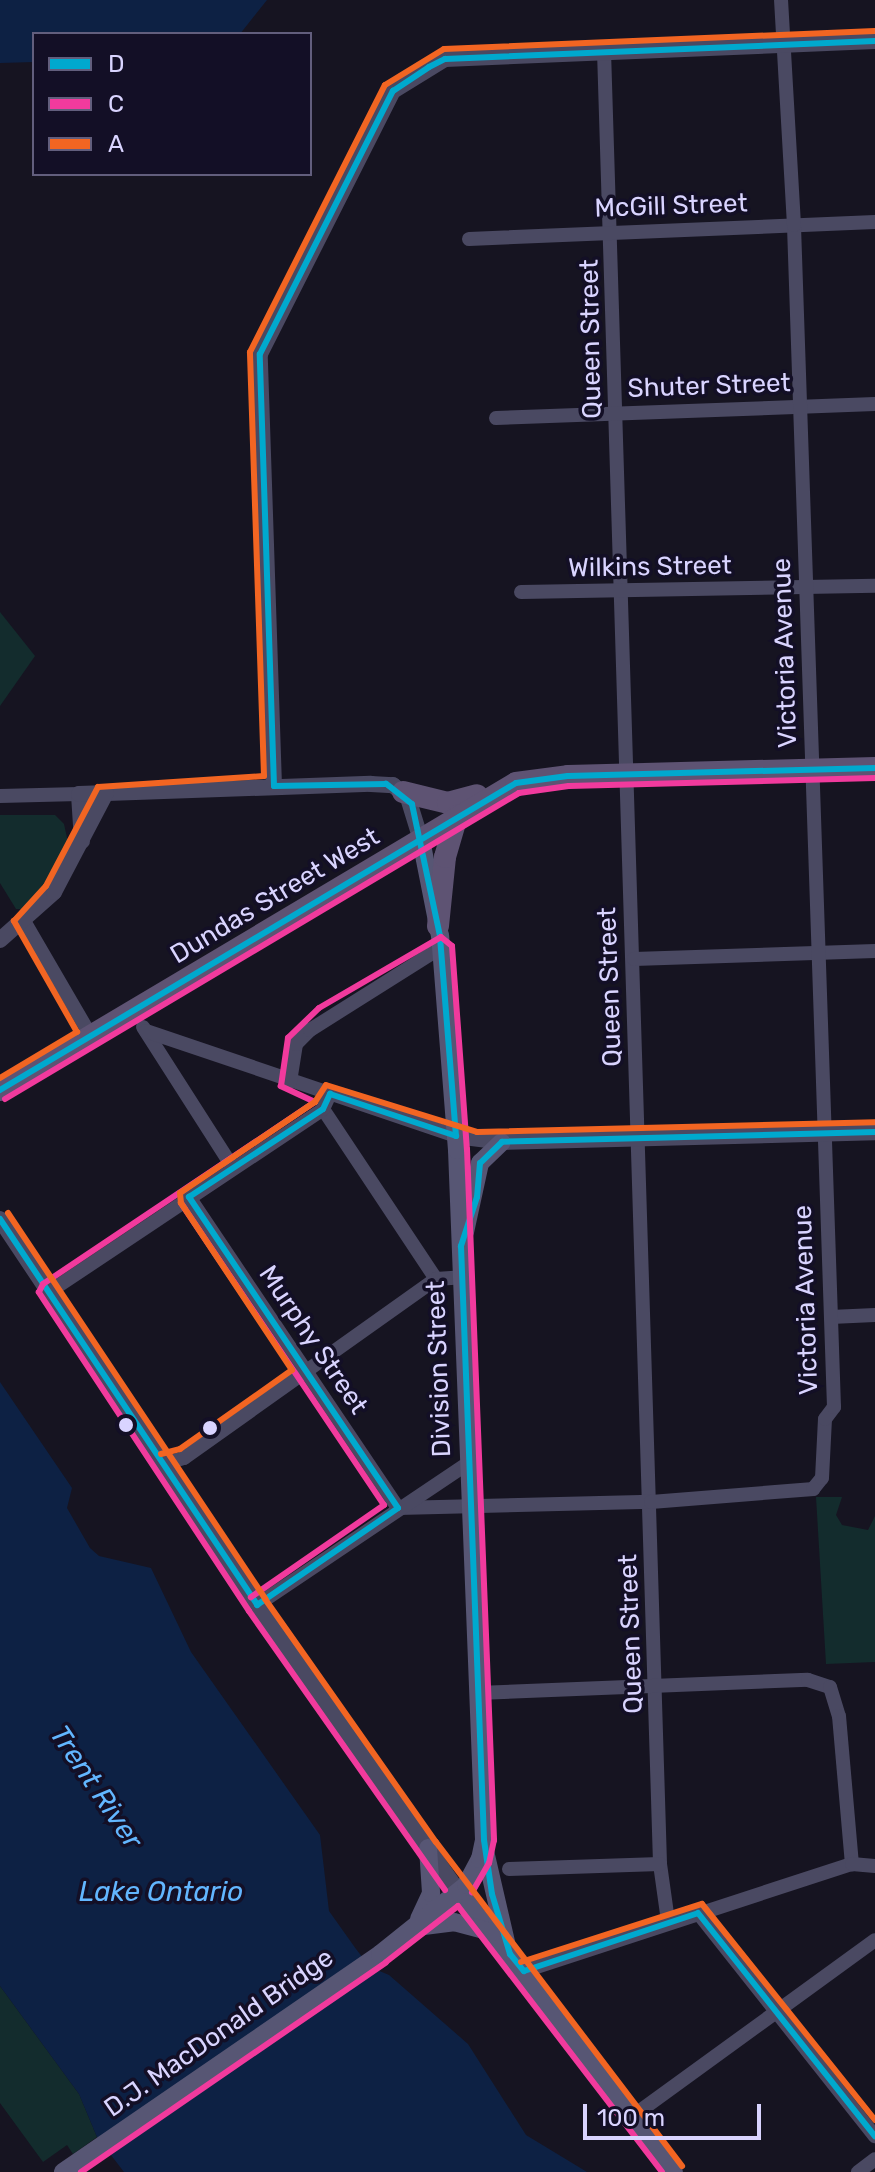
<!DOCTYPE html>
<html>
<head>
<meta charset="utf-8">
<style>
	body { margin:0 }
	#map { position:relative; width:875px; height:2172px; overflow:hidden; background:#161421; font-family:Rubik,sans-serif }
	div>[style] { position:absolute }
	.green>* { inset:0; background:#132c2d }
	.water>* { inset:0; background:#0d2144 }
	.minor>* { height:14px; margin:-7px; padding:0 7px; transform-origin:7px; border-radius:7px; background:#4a4962 }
	.tertiary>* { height:16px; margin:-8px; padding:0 8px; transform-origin:8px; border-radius:8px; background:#4a4962 }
	.secondary>* { height:18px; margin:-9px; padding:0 9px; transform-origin:9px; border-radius:9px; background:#575674 }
	.primary>* { height:22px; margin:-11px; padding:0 11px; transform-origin:11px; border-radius:11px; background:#5e5373 }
	.bus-1>* { height:6px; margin:-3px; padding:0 3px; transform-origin:3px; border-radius:3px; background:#00a9ce }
	.bus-2>* { height:6px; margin:-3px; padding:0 3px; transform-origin:3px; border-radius:3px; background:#f13a9d }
	.bus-3>* { height:6px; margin:-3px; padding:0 3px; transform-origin:3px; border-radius:3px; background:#f26522 }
	.dots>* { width:22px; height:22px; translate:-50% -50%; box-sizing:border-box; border:4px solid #130f26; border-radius:50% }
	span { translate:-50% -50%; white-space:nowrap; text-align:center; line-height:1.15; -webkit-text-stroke:7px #130f26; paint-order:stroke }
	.street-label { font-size:26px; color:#d9d4ff }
	.water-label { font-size:28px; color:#62b6ff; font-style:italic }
	.legend { position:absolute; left:32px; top:32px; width:280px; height:144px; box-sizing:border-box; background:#130f26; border:2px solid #625e7d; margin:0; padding:10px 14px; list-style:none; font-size:24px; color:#d9d4ff }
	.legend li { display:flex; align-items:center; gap:16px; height:40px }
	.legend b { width:40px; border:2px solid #625e7d }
	.scale { position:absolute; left:583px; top:2104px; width:178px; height:36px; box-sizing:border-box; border:4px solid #d9d4ff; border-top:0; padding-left:10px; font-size:24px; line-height:28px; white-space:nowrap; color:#d9d4ff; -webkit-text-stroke:6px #130f26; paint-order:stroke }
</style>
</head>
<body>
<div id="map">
	<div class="green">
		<i style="clip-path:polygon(0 612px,35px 656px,0 706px)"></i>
		<i style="clip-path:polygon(0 815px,55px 815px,64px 824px,69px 847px,42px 892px,24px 909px,16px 909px,0 883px)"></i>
		<i style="clip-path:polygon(816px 1497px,842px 1497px,836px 1515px,842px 1525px,868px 1530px,875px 1516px,875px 1662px,826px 1664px)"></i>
		<i style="clip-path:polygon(0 1986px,79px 2094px,97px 2137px,73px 2154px,67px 2145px,43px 2162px,0 2103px)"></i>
	</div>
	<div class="water">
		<i style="clip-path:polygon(0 0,267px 0,240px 34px,34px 34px,34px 62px,0 63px)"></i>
		<i style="clip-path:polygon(0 1382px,72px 1488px,67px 1508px,90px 1548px,99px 1556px,151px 1568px,191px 1652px,320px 1835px,329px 1911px,356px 1949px,370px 1967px,389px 1975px,468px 2044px,526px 2135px,587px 2172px,124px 2172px,97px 2137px,79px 2094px,0 1986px)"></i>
	</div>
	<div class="minor">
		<i style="left:604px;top:51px;width:1814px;rotate:88.23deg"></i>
		<i style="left:660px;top:1864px;width:58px;rotate:82deg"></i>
		<i style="left:469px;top:239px;width:406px;rotate:-2.4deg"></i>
		<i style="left:496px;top:418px;width:379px;rotate:-2.1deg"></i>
		<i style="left:521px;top:592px;width:354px;rotate:-1deg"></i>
		<i style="left:0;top:796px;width:79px;rotate:-1.5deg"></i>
		<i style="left:24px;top:921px;width:133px;rotate:59.8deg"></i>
		<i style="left:634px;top:959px;width:241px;rotate:-1.9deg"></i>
		<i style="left:143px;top:1027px;width:167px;rotate:57.4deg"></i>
		<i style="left:146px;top:1031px;width:327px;rotate:18.7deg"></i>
		<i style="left:290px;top:1082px;width:38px;rotate:-81deg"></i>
		<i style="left:296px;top:1044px;width:20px;rotate:-45deg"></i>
		<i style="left:310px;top:1030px;width:156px;rotate:-32.2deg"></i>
		<i style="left:323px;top:1109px;width:204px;rotate:56.4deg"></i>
		<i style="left:189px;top:1197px;width:375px;rotate:56.1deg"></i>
		<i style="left:49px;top:1292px;width:329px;rotate:-33.7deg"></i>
		<i style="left:323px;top:1109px;width:17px;rotate:-65deg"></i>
		<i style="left:831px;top:1317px;width:44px;rotate:-2.6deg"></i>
		<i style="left:164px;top:1464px;width:21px;rotate:-17deg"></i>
		<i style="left:184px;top:1458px;width:309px;rotate:-35.4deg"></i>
		<i style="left:436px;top:1279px;width:26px;rotate:-4deg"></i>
		<i style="left:398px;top:1508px;width:253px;rotate:-1.4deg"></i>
		<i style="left:651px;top:1502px;width:163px;rotate:-4.6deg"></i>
		<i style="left:813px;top:1489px;width:14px;rotate:-51deg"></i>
		<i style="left:822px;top:1478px;width:59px;rotate:-87.1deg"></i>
		<i style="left:825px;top:1419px;width:15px;rotate:-53deg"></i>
		<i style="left:834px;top:1407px;width:1183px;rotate:-91.94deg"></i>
		<i style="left:794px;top:225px;width:225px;rotate:-93.3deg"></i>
		<i style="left:257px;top:1605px;width:254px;rotate:-33.9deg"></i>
		<i style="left:478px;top:1693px;width:330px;rotate:-2.3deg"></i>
		<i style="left:808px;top:1680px;width:23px;rotate:18deg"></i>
		<i style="left:830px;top:1687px;width:30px;rotate:73deg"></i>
		<i style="left:839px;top:1716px;width:149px;rotate:85deg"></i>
		<i style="left:509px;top:1869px;width:151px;rotate:-1.9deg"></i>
		<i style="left:698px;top:1913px;width:285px;rotate:51.6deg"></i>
		<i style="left:524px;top:1971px;width:345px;rotate:-18.1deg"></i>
		<i style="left:852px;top:1864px;width:23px;rotate:5deg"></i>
		<i style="left:633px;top:2116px;width:299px;rotate:-36deg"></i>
		<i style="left:858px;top:2172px;width:21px;rotate:-37deg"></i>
	</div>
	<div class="tertiary">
		<i style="left:274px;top:786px;width:432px;rotate:-91.9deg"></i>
		<i style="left:260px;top:354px;width:295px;rotate:-63.2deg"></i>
		<i style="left:393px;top:91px;width:61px;rotate:-31.6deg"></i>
		<i style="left:445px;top:59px;width:430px;rotate:-2.4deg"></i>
		<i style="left:82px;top:841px;width:47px;rotate:-93.7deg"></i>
		<i style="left:79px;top:794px;width:292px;rotate:-2deg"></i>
		<i style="left:371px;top:784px;width:22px;rotate:3deg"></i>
		<i style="left:393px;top:785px;width:20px;rotate:41deg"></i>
		<i style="left:408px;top:798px;width:44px;rotate:72.8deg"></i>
		<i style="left:0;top:940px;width:72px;rotate:-41.6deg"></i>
		<i style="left:54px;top:892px;width:112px;rotate:-62.3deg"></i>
		<i style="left:456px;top:1136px;width:46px;rotate:7.4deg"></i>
		<i style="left:502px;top:1142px;width:373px;rotate:-1.5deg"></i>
		<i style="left:0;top:1219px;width:464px;rotate:56.3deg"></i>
		<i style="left:257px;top:1605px;width:351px;rotate:54.9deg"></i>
	</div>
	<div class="secondary">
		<i style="left:465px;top:1232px;width:71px;rotate:-77.7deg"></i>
		<i style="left:480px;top:1163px;width:30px;rotate:-44deg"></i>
		<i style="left:485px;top:1851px;width:93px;rotate:77deg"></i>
		<i style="left:459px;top:1892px;width:353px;rotate:52.5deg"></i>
		<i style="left:419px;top:1919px;width:29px;rotate:-65deg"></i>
		<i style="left:431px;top:1893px;width:45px;rotate:-93.8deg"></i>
		<i style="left:416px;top:1927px;width:38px;rotate:-7deg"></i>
		<i style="left:454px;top:1922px;width:39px;rotate:15deg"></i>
		<i style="left:63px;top:2172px;width:385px;rotate:-34.5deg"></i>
		<i style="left:380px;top:1954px;width:110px;rotate:-38.7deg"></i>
		<i style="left:466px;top:1885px;width:30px;rotate:-62deg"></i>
		<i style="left:480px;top:1859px;width:19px;rotate:-78deg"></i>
		<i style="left:484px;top:1840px;width:691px;rotate:-92.24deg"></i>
		<i style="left:457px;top:1150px;width:215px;rotate:-94.5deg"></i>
		<i style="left:440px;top:936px;width:98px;rotate:-101.2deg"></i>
	</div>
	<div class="primary">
		<i style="left:403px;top:792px;width:46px;rotate:13.7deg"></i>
		<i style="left:448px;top:803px;width:30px;rotate:-15deg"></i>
		<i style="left:438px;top:926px;width:69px;rotate:-84.2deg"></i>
		<i style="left:445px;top:857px;width:43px;rotate:-73.7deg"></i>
		<i style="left:0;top:1090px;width:600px;rotate:-30.75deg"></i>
		<i style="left:516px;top:783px;width:52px;rotate:-7.7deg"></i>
		<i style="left:568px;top:776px;width:307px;rotate:-1.5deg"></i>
	</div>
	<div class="bus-1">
		<i style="left:0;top:1090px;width:600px;rotate:-30.75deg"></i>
		<i style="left:516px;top:783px;width:52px;rotate:-7.7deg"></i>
		<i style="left:568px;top:776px;width:307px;rotate:-1.5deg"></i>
		<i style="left:875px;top:1132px;width:373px;rotate:178.5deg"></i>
		<i style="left:502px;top:1142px;width:30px;rotate:136deg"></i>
		<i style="left:480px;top:1163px;width:34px;rotate:95deg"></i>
		<i style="left:477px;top:1197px;width:52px;rotate:108.1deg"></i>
		<i style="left:461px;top:1246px;width:594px;rotate:87.78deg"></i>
		<i style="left:484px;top:1840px;width:55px;rotate:81.6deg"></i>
		<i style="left:492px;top:1894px;width:63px;rotate:73.3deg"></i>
		<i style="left:510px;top:1954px;width:22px;rotate:51deg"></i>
		<i style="left:524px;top:1971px;width:183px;rotate:-18.4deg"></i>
		<i style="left:698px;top:1913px;width:285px;rotate:51.6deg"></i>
		<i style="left:0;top:1219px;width:464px;rotate:56.3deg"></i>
		<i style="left:257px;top:1605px;width:171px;rotate:-34.5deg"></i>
		<i style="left:398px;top:1508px;width:375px;rotate:-123.9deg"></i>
		<i style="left:189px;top:1197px;width:160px;rotate:-33.3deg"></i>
		<i style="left:323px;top:1109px;width:17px;rotate:-65deg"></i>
		<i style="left:330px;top:1094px;width:133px;rotate:18.4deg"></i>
		<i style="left:456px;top:1136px;width:201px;rotate:-94.6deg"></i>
		<i style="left:440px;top:936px;width:135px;rotate:-102deg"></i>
		<i style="left:412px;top:804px;width:33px;rotate:-142deg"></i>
		<i style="left:386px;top:784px;width:112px;rotate:179deg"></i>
		<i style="left:274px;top:786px;width:432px;rotate:-91.9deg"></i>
		<i style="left:260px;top:354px;width:295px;rotate:-63.2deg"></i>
		<i style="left:393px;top:91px;width:43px;rotate:-33.7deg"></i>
		<i style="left:429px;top:67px;width:18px;rotate:-27deg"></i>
		<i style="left:445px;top:59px;width:430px;rotate:-2.4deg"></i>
	</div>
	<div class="bus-2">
		<i style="left:5px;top:1099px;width:598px;rotate:-30.77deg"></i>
		<i style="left:519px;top:793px;width:50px;rotate:-8deg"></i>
		<i style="left:569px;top:786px;width:306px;rotate:-1.5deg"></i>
		<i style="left:181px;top:1203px;width:364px;rotate:56.1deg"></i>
		<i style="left:384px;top:1505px;width:162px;rotate:145.3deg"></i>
		<i style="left:445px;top:1890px;width:341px;rotate:-125.1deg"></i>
		<i style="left:249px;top:1611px;width:382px;rotate:-123.4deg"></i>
		<i style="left:39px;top:1292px;width:9px;rotate:-63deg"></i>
		<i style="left:43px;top:1284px;width:327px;rotate:-33.8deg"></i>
		<i style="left:315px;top:1102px;width:38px;rotate:-155deg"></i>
		<i style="left:281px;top:1086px;width:49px;rotate:-81.7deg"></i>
		<i style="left:288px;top:1038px;width:43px;rotate:-44.1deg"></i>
		<i style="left:319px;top:1008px;width:141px;rotate:-30.2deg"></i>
		<i style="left:441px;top:937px;width:14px;rotate:39deg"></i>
		<i style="left:452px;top:946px;width:204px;rotate:85.8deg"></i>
		<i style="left:467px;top:1149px;width:692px;rotate:87.76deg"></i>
		<i style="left:494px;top:1840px;width:24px;rotate:102deg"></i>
		<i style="left:489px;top:1863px;width:34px;rotate:120deg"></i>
		<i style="left:81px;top:2172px;width:370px;rotate:-34.5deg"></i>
		<i style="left:386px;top:1962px;width:91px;rotate:-37.9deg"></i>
		<i style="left:458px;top:1906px;width:335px;rotate:52.5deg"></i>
	</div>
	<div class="bus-3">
		<i style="left:0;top:1078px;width:90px;rotate:-30.9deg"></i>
		<i style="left:77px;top:1032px;width:128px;rotate:-119.6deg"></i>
		<i style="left:14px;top:921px;width:47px;rotate:-47.6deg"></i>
		<i style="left:46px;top:886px;width:112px;rotate:-62.3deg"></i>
		<i style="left:98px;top:787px;width:166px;rotate:-3.8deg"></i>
		<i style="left:264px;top:776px;width:424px;rotate:-91.9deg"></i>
		<i style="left:250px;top:352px;width:299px;rotate:-63.2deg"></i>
		<i style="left:385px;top:85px;width:69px;rotate:-31.4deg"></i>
		<i style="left:444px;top:49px;width:431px;rotate:-2.4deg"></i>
		<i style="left:8px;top:1213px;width:464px;rotate:56.3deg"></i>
		<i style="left:265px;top:1599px;width:297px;rotate:54.9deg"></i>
		<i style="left:436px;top:1842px;width:407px;rotate:52.8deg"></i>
		<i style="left:161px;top:1454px;width:20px;rotate:-15deg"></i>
		<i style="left:180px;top:1449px;width:137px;rotate:-35.2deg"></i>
		<i style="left:292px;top:1370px;width:201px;rotate:-123.6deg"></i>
		<i style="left:181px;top:1203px;width:10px;rotate:-96deg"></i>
		<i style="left:180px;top:1193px;width:163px;rotate:-34deg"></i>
		<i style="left:315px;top:1102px;width:20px;rotate:-57deg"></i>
		<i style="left:326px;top:1085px;width:158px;rotate:17.3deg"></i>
		<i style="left:477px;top:1132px;width:398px;rotate:-1.4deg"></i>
		<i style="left:521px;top:1962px;width:190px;rotate:-17.8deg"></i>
		<i style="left:702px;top:1904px;width:277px;rotate:51.3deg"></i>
	</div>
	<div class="dots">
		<i style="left:126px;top:1425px;background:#d9d4ff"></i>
		<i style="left:210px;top:1428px;background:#d9d4ff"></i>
	</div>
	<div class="street-label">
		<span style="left:671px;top:206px;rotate:-2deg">McGill Street</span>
		<span style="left:591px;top:339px;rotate:-91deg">Queen Street</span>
		<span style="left:709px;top:386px;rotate:-2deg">Shuter Street</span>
		<span style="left:650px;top:567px;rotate:-1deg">Wilkins Street</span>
		<span style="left:785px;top:653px;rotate:-92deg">Victoria Avenue</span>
		<span style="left:275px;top:896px;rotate:-31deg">Dundas Street West</span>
		<span style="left:610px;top:987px;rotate:-92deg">Queen Street</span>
		<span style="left:806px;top:1300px;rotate:-92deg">Victoria Avenue</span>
		<span style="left:313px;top:1340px;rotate:56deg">Murphy Street</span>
		<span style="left:439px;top:1369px;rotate:-92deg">Division Street</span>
		<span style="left:631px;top:1634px;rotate:-92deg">Queen Street</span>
		<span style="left:219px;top:2033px;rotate:-35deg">D.J. MacDonald Bridge</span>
	</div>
	<div class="water-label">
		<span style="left:96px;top:1787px;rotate:56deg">Trent River</span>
		<span style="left:161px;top:1892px">Lake Ontario</span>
	</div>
	<ul class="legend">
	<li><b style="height:10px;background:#00a9ce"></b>D</li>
	<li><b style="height:10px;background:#f13a9d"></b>C</li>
	<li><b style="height:10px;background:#f26522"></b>A</li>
	</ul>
	<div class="scale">100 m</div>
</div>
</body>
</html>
